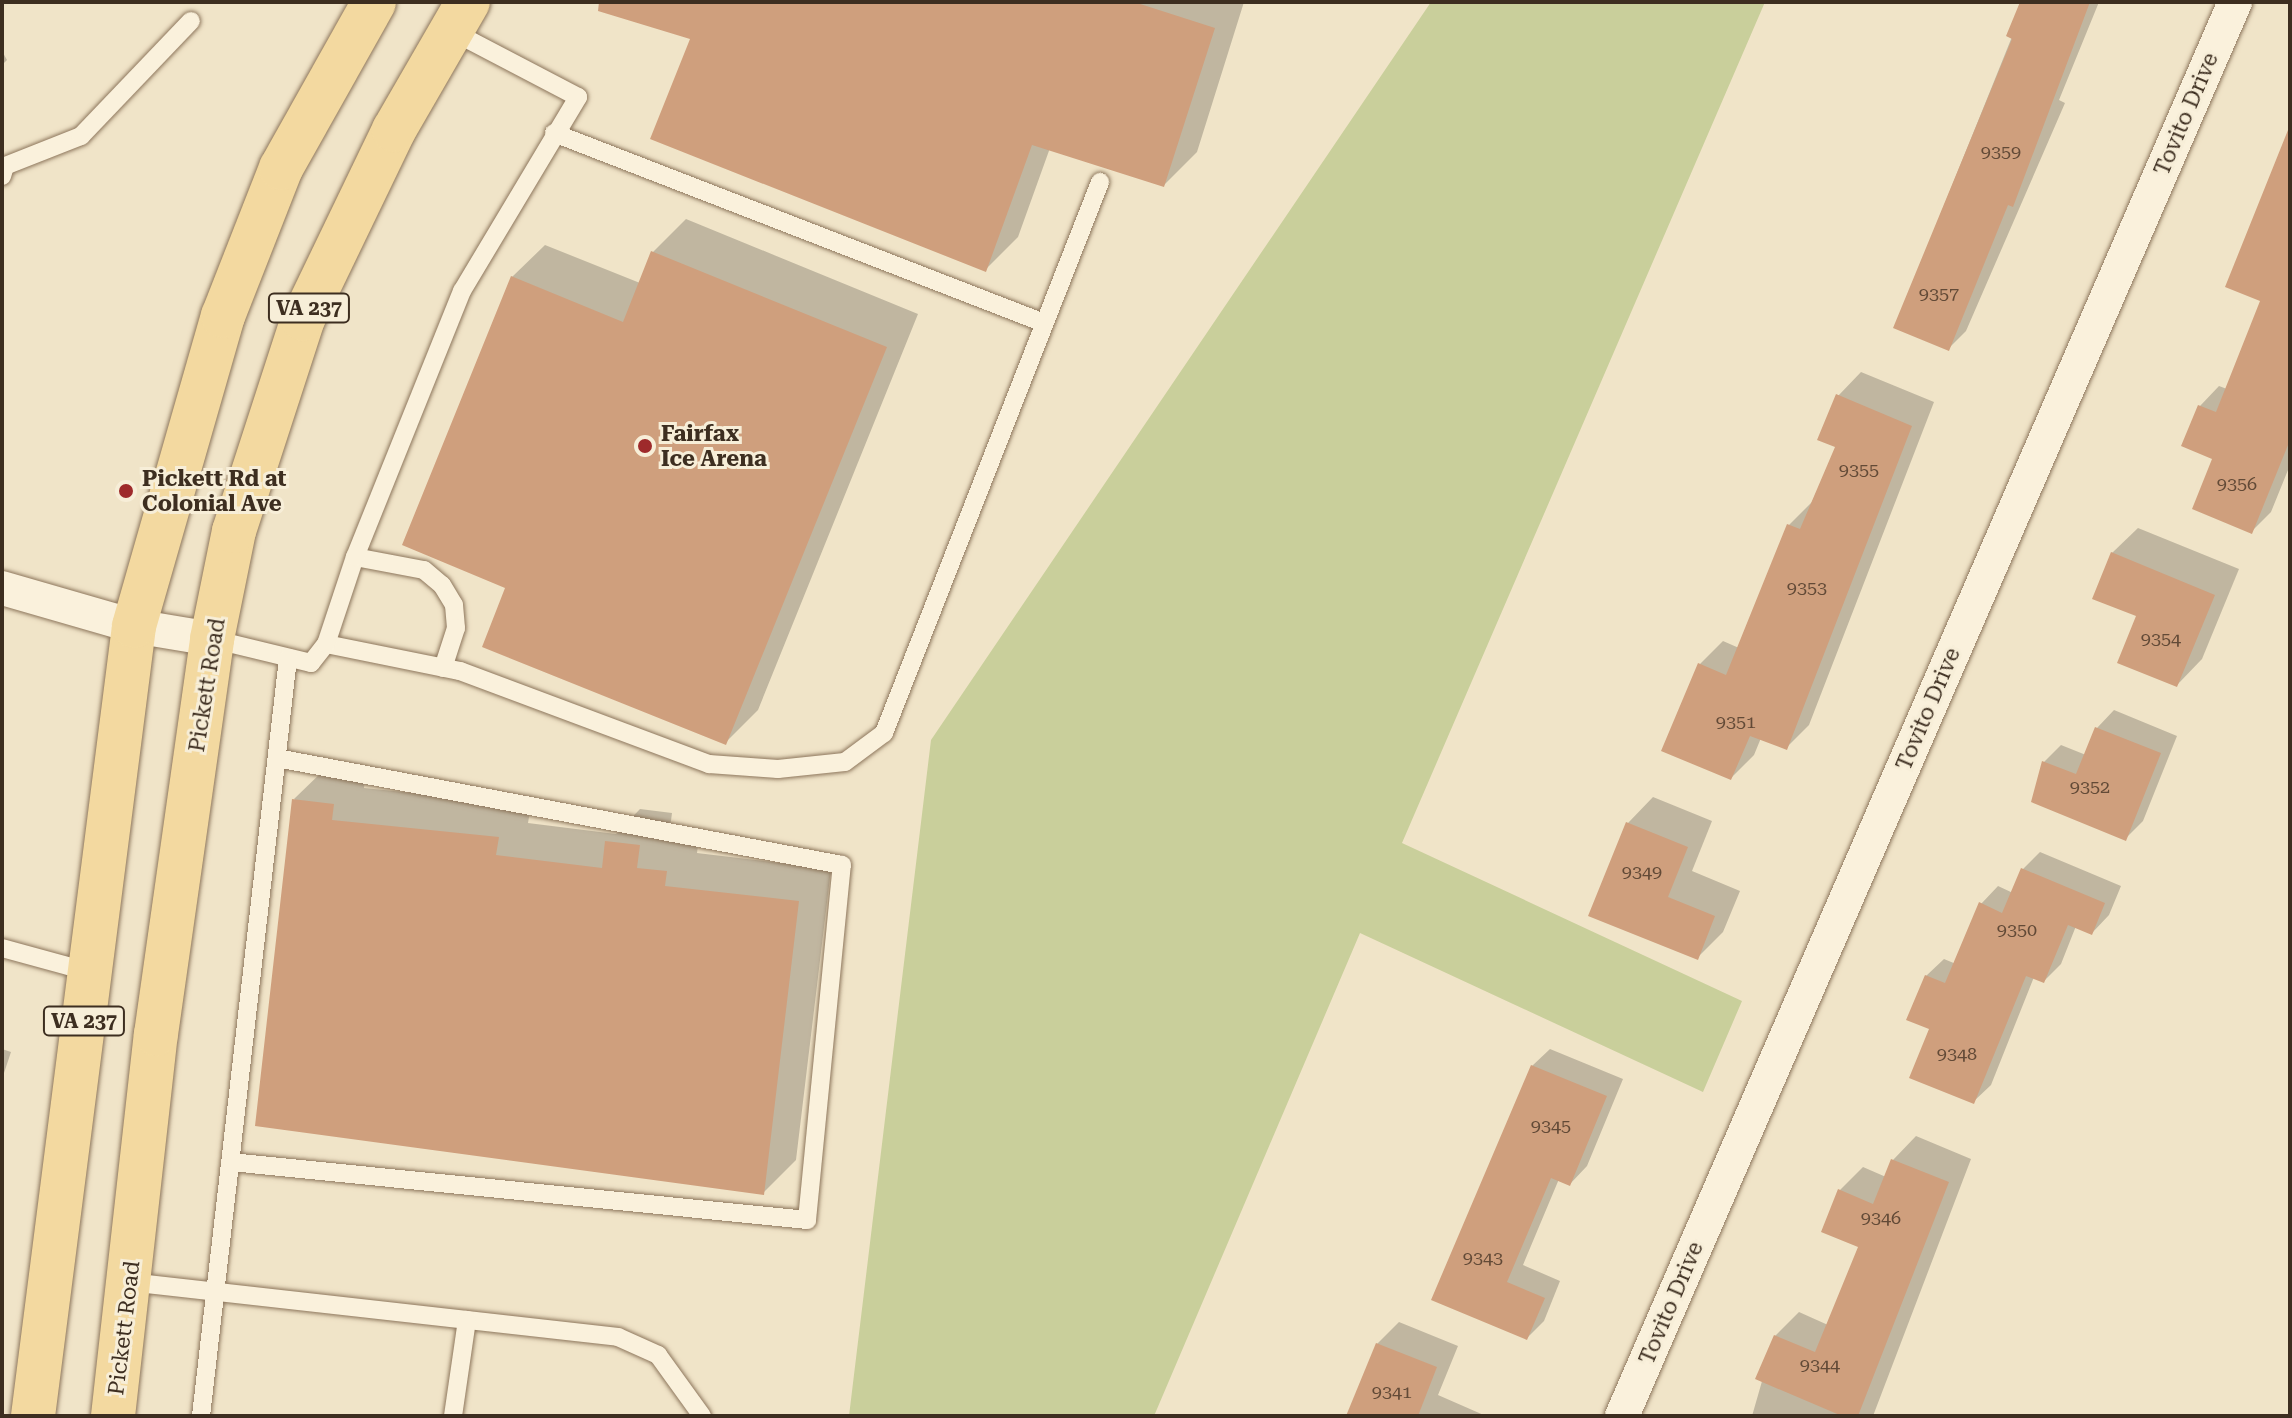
<!DOCTYPE html>
<html>
<head>
<meta charset="utf-8">
<style>
	body { margin:0 }
	#map { position:relative; width:2292px; height:1418px; overflow:hidden; background:#f0e4c8; font-family:"Roboto Serif",serif }
	div>[style] { position:absolute }
	.green>* { inset:0; background:#c9cf9b }
	.shadow>* { inset:0; background:#0003 }
	.building>* { inset:0; background:#cf9f7d }
	.roads { filter:drop-shadow(0 0 2px #8d765c) drop-shadow(0 0 2px #8d765c) }
	.service>* { height:18px; margin:-9px; padding:0 9px; transform-origin:9px; border-radius:9px; background:#faf1dc }
	.minor>* { height:34px; margin:-17px; padding:0 17px; transform-origin:17px; border-radius:17px; background:#faf1dc }
	.primary>* { height:44px; margin:-22px; padding:0 22px; transform-origin:22px; border-radius:22px; background:#f3d9a0 }
	.dots>* { width:22px; height:22px; translate:-50% -50%; box-sizing:border-box; border:4px solid #f7eed8; border-radius:50% }
	span { translate:-50% -50%; white-space:nowrap; text-align:center; line-height:1.15; -webkit-text-stroke:6px #f7eed8; paint-order:stroke }
	.number-label { font-size:18px; color:#624a37 }
	.number-label span { -webkit-text-stroke-width:0 }
	.shield-label span { padding:2px 6px; background:#f7eed8; border:2px solid; border-radius:6px; -webkit-text-stroke-width:0 }
	.shield-label { font-size:20px; color:#3d2e20; font-weight:700 }
	.street-label { font-size:22px; color:#3d2e20 }
	.poi-label { font-size:22px; color:#3d2e20; font-weight:700 }
	.left { translate:0 -50%; text-align:left }
	.frame { position:absolute; inset:0; border:4px solid #3d2e20; pointer-events:none }
</style>
</head>
<body>
<div id="map">
	<div class="green">
		<i style="clip-path:polygon(1431px 2px,1765px 2px,1402px 843px,1742px 1001px,1703px 1092px,1360px 933px,1154px 1416px,849px 1416px,931px 740px)"></i>
	</div>
	<div class="shadow">
		<i style="clip-path:polygon(644px 2px,1244px 2px,1197px 152px,1164px 185px,1050px 148px,1018px 237px,985px 270px)"></i>
		<i style="clip-path:polygon(2026px 2px,2099px 2px,2059px 100px,2065px 103px,1966px 331px,1948px 349px,1895px 327px)"></i>
		<i style="clip-path:polygon(2px 51px,7px 60px,2px 65px)"></i>
		<i style="clip-path:polygon(2290px 132px,2290px 465px,2271px 512px,2252px 531px,2200px 406px,2219px 386px,2227px 389px,2263px 300px,2228px 286px)"></i>
		<i style="clip-path:polygon(686px 219px,918px 314px,758px 710px,725px 743px,508px 587px,512px 277px,545px 245px,640px 283px,653px 252px)"></i>
		<i style="clip-path:polygon(1861px 372px,1934px 402px,1809px 725px,1786px 748px,1761px 738px,1754px 755px,1731px 778px,1700px 664px,1723px 641px,1739px 648px,1789px 525px,1812px 502px,1837px 446px,1838px 396px)"></i>
		<i style="clip-path:polygon(2138px 528px,2239px 569px,2202px 659px,2177px 685px,2138px 615px,2112px 553px)"></i>
		<i style="clip-path:polygon(2114px 710px,2177px 736px,2143px 821px,2126px 838px,2034px 801px,2044px 762px,2061px 745px,2086px 755px,2097px 728px)"></i>
		<i style="clip-path:polygon(327px 767px,366px 771px,364px 788px,531px 805px,528px 823px,616px 834px,640px 809px,672px 813px,669px 836px,699px 838px,697px 853px,831px 869px,796px 1160px,763px 1193px,294px 799px)"></i>
		<i style="clip-path:polygon(1653px 797px,1712px 821px,1692px 871px,1740px 891px,1723px 932px,1697px 958px,1591px 914px,1628px 823px)"></i>
		<i style="clip-path:polygon(2040px 852px,2121px 886px,2109px 915px,2092px 933px,2076px 926px,2061px 964px,2044px 981px,2034px 977px,1991px 1085px,1973px 1102px,1932px 1028px,1926px 976px,1944px 959px,1956px 964px,1981px 904px,1998px 886px,2013px 893px,2022px 870px)"></i>
		<i style="clip-path:polygon(2px 1049px,11px 1052px,2px 1079px)"></i>
		<i style="clip-path:polygon(1550px 1049px,1623px 1079px,1587px 1166px,1570px 1184px,1559px 1179px,1523px 1265px,1560px 1281px,1544px 1321px,1527px 1338px,1434px 1299px,1532px 1066px)"></i>
		<i style="clip-path:polygon(1916px 1136px,1971px 1159px,1873px 1416px,1752px 1416px,1775px 1336px,1799px 1312px,1828px 1325px,1861px 1246px,1840px 1190px,1863px 1167px,1886px 1177px,1893px 1160px)"></i>
		<i style="clip-path:polygon(1399px 1322px,1458px 1346px,1438px 1395px,1486px 1416px,1348px 1416px,1377px 1344px)"></i>
	</div>
	<div class="building">
		<i style="clip-path:polygon(599px 2px,1134px 2px,1215px 28px,1164px 187px,1032px 145px,986px 272px,650px 139px,690px 39px,598px 11px)"></i>
		<i style="clip-path:polygon(2020px 2px,2090px 2px,2013px 207px,2008px 205px,1949px 351px,1893px 328px,2012px 39px,2006px 36px)"></i>
		<i style="clip-path:polygon(2288px 130px,2290px 440px,2252px 534px,2192px 509px,2212px 459px,2181px 446px,2198px 405px,2216px 412px,2260px 301px,2225px 287px)"></i>
		<i style="clip-path:polygon(651px 251px,887px 347px,726px 745px,482px 647px,505px 588px,402px 545px,511px 276px,623px 322px)"></i>
		<i style="clip-path:polygon(1836px 394px,1912px 426px,1787px 750px,1750px 736px,1731px 780px,1661px 751px,1698px 663px,1726px 675px,1787px 524px,1800px 529px,1835px 447px,1817px 440px)"></i>
		<i style="clip-path:polygon(2111px 552px,2215px 595px,2177px 687px,2117px 663px,2136px 616px,2092px 599px)"></i>
		<i style="clip-path:polygon(2095px 727px,2161px 753px,2126px 841px,2031px 802px,2042px 761px,2076px 774px)"></i>
		<i style="clip-path:polygon(292px 799px,334px 804px,332px 820px,499px 837px,496px 855px,602px 868px,605px 841px,640px 845px,637px 868px,667px 871px,665px 886px,799px 901px,764px 1195px,255px 1126px)"></i>
		<i style="clip-path:polygon(1626px 822px,1688px 847px,1668px 897px,1715px 916px,1698px 960px,1588px 916px)"></i>
		<i style="clip-path:polygon(2021px 868px,2105px 903px,2092px 935px,2068px 925px,2044px 983px,2026px 976px,1974px 1104px,1909px 1078px,1929px 1029px,1906px 1020px,1925px 975px,1945px 983px,1979px 902px,2002px 913px)"></i>
		<i style="clip-path:polygon(1531px 1065px,1607px 1096px,1570px 1186px,1551px 1178px,1507px 1282px,1545px 1298px,1527px 1340px,1431px 1300px)"></i>
		<i style="clip-path:polygon(1891px 1159px,1949px 1182px,1858px 1416px,1842px 1416px,1755px 1379px,1774px 1335px,1815px 1352px,1858px 1247px,1821px 1232px,1838px 1189px,1873px 1204px)"></i>
		<i style="clip-path:polygon(1376px 1343px,1437px 1367px,1418px 1416px,1346px 1416px)"></i>
	</div>
	<div class="roads">
		<div class="service">
			<i style="left:554px;top:133px;width:526px;rotate:21.19deg"></i>
			<i style="left:2px;top:176px;width:10px;rotate:-73deg"></i>
			<i style="left:5px;top:166px;width:82px;rotate:-21.5deg"></i>
			<i style="left:81px;top:136px;width:159px;rotate:-46.3deg"></i>
			<i style="left:355px;top:557px;width:70px;rotate:10.7deg"></i>
			<i style="left:424px;top:570px;width:23px;rotate:40deg"></i>
			<i style="left:442px;top:585px;width:23px;rotate:59deg"></i>
			<i style="left:454px;top:605px;width:23px;rotate:85deg"></i>
			<i style="left:456px;top:628px;width:42px;rotate:108deg"></i>
			<i style="left:212px;top:639px;width:102px;rotate:13.6deg"></i>
			<i style="left:311px;top:663px;width:24px;rotate:-52deg"></i>
			<i style="left:326px;top:644px;width:137px;rotate:11.4deg"></i>
			<i style="left:460px;top:671px;width:266px;rotate:20.5deg"></i>
			<i style="left:709px;top:764px;width:69px;rotate:4.1deg"></i>
			<i style="left:778px;top:769px;width:67px;rotate:-6deg"></i>
			<i style="left:845px;top:762px;width:49px;rotate:-36.6deg"></i>
			<i style="left:884px;top:733px;width:592px;rotate:-68.59deg"></i>
			<i style="left:326px;top:644px;width:92px;rotate:-71.6deg"></i>
			<i style="left:355px;top:557px;width:287px;rotate:-68.1deg"></i>
			<i style="left:462px;top:291px;width:226px;rotate:-59.1deg"></i>
			<i style="left:578px;top:97px;width:144px;rotate:-152.4deg"></i>
			<i style="left:2px;top:948px;width:91px;rotate:15.3deg"></i>
			<i style="left:231px;top:1162px;width:579px;rotate:5.75deg"></i>
			<i style="left:807px;top:1220px;width:357px;rotate:-84.4deg"></i>
			<i style="left:842px;top:865px;width:575px;rotate:-169.28deg"></i>
			<i style="left:129px;top:1282px;width:492px;rotate:6.4deg"></i>
			<i style="left:618px;top:1337px;width:44px;rotate:24.2deg"></i>
			<i style="left:658px;top:1355px;width:75px;rotate:54.2deg"></i>
			<i style="left:201px;top:1416px;width:763px;rotate:-83.45deg"></i>
			<i style="left:453px;top:1416px;width:97px;rotate:-81.7deg"></i>
		</div>
		<div class="minor">
			<i style="left:2px;top:588px;width:137px;rotate:16.1deg"></i>
			<i style="left:134px;top:626px;width:79px;rotate:9.5deg"></i>
			<i style="left:1622px;top:1416px;width:1541px;rotate:-66.56deg"></i>
		</div>
		<div class="primary">
			<i style="left:33px;top:1416px;width:796px;rotate:-82.71deg"></i>
			<i style="left:134px;top:626px;width:323px;rotate:-74deg"></i>
			<i style="left:223px;top:316px;width:159px;rotate:-68.6deg"></i>
			<i style="left:281px;top:168px;width:190px;rotate:-60.7deg"></i>
			<i style="left:113px;top:1416px;width:384px;rotate:-83.6deg"></i>
			<i style="left:156px;top:1034px;width:399px;rotate:-81.9deg"></i>
			<i style="left:212px;top:639px;width:110px;rotate:-78.5deg"></i>
			<i style="left:234px;top:531px;width:223px;rotate:-72deg"></i>
			<i style="left:303px;top:319px;width:210px;rotate:-64.3deg"></i>
			<i style="left:394px;top:130px;width:148px;rotate:-60deg"></i>
		</div>
	</div>
	<div class="dots">
		<i style="left:645px;top:446px;background:#9e2a2b"></i>
		<i style="left:126px;top:491px;background:#9e2a2b"></i>
	</div>
	<div class="number-label">
		<span style="left:2001px;top:152px">9359</span>
		<span style="left:1939px;top:294px">9357</span>
		<span style="left:1859px;top:470px">9355</span>
		<span style="left:2237px;top:484px">9356</span>
		<span style="left:1807px;top:588px">9353</span>
		<span style="left:2161px;top:639px">9354</span>
		<span style="left:1736px;top:722px">9351</span>
		<span style="left:2090px;top:787px">9352</span>
		<span style="left:1642px;top:872px">9349</span>
		<span style="left:2017px;top:930px">9350</span>
		<span style="left:1957px;top:1054px">9348</span>
		<span style="left:1551px;top:1126px">9345</span>
		<span style="left:1881px;top:1218px">9346</span>
		<span style="left:1483px;top:1258px">9343</span>
		<span style="left:1820px;top:1365px">9344</span>
		<span style="left:1392px;top:1392px">9341</span>
	</div>
	<div class="shield-label">
		<span style="left:309px;top:308px">VA 237</span>
		<span style="left:84px;top:1021px">VA 237</span>
	</div>
	<div class="street-label">
		<span style="left:2186px;top:114px;rotate:-67deg">Tovito Drive</span>
		<span style="left:207px;top:685px;rotate:-81deg">Pickett Road</span>
		<span style="left:1928px;top:709px;rotate:-67deg">Tovito Drive</span>
		<span style="left:1671px;top:1303px;rotate:-67deg">Tovito Drive</span>
		<span style="left:124px;top:1328px;rotate:-83deg">Pickett Road</span>
	</div>
	<div class="poi-label">
		<span class="left" style="left:661px;top:446px">Fairfax<br>Ice Arena</span>
		<span class="left" style="left:142px;top:491px">Pickett Rd at<br>Colonial Ave</span>
	</div>
	<div class="frame"></div>
</div>
</body>
</html>
